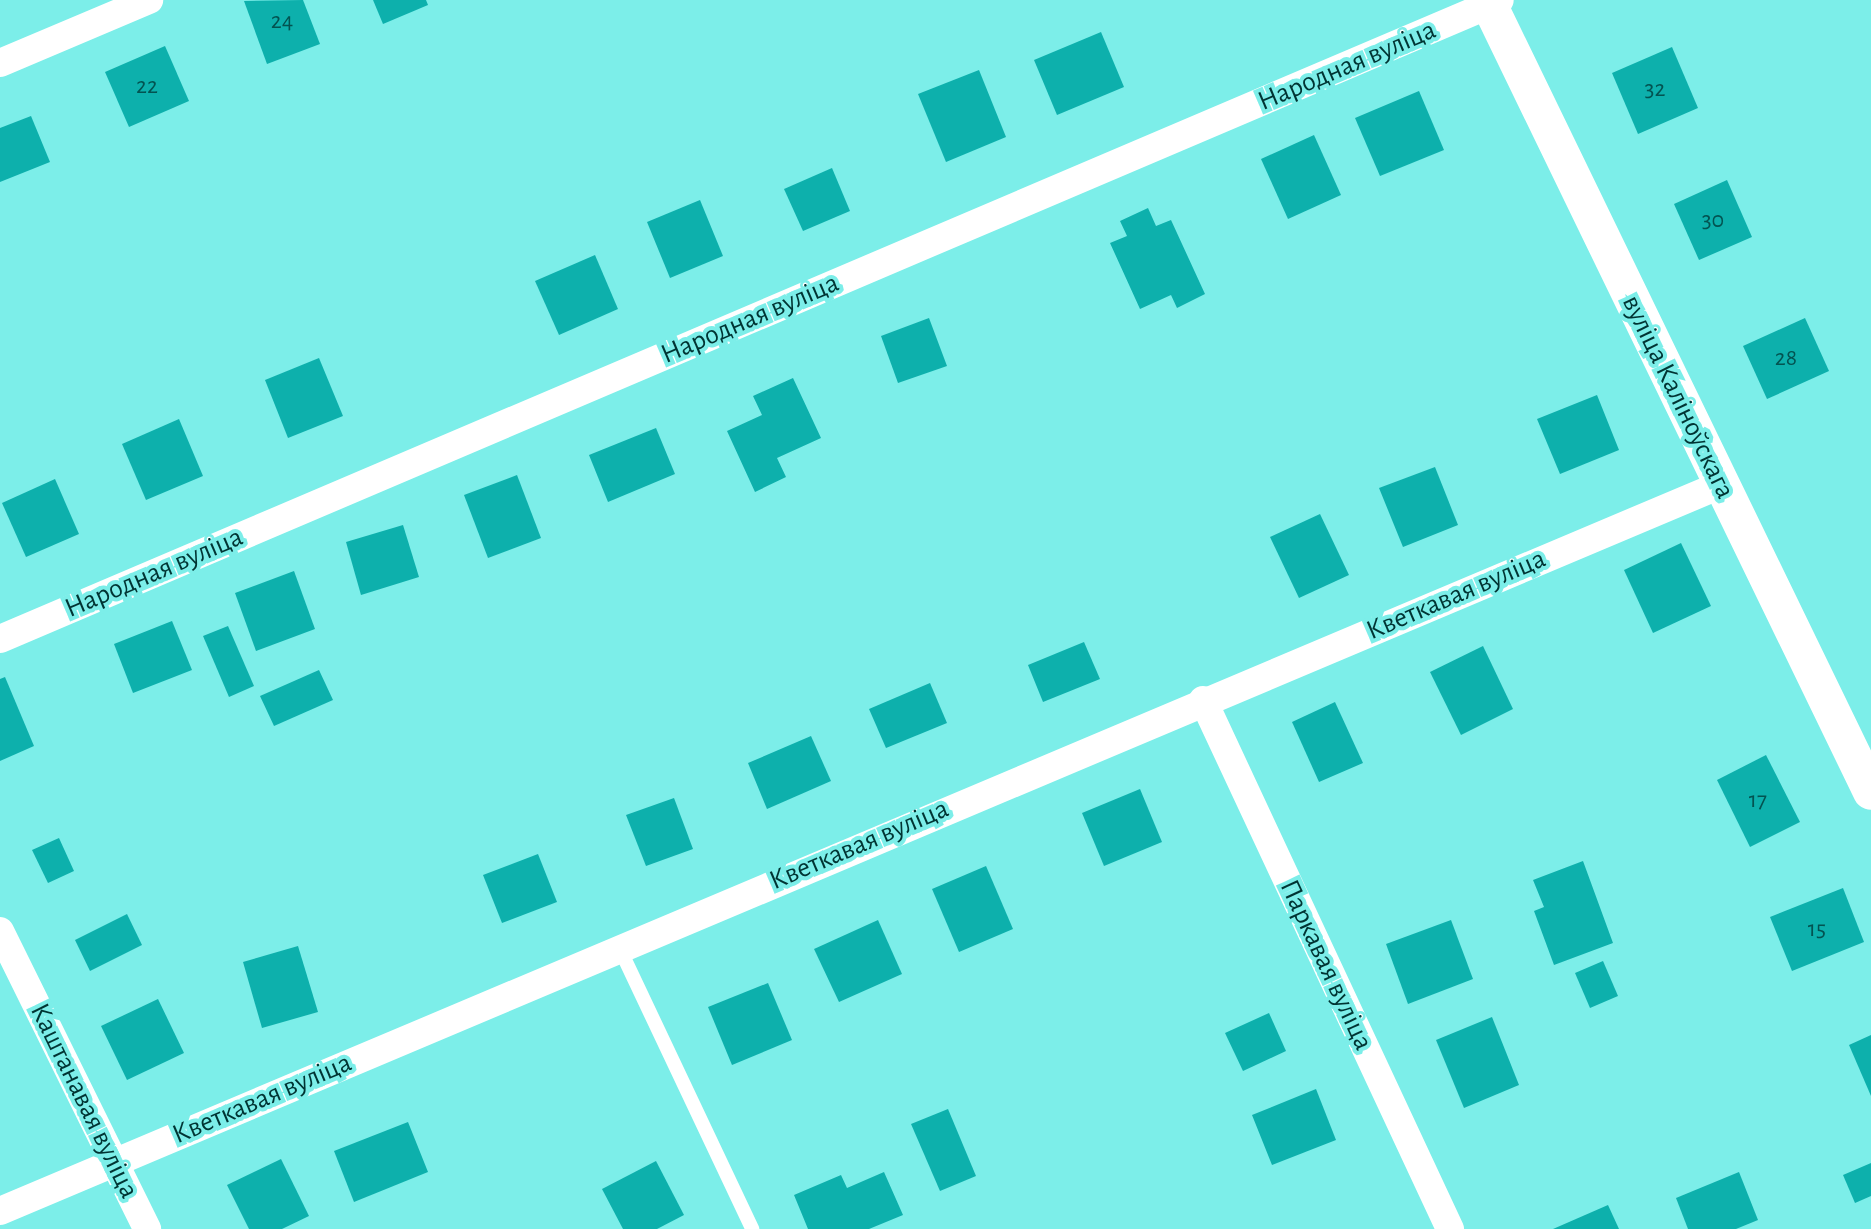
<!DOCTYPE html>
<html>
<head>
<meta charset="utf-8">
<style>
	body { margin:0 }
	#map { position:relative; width:1871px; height:1229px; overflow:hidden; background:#7ceee9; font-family:"Alegreya Sans",sans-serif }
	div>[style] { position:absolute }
	.building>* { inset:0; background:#0db0ac }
	.service>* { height:14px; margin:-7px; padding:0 7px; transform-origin:7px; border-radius:7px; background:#fff }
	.minor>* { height:28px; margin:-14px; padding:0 14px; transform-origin:14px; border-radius:14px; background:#fff }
	.tertiary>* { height:36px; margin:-18px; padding:0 18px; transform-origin:18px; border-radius:18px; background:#fff }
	span { translate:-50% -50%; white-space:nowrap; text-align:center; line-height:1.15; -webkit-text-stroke:8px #7ceee9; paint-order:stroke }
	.number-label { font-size:24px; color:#035351 }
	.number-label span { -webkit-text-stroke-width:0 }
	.street-label { font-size:28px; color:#003433 }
</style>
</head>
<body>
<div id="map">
	<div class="building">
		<i style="clip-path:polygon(303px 0,320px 44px,267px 64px,244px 1px)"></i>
		<i style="clip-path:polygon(373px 0,426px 0,428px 5px,383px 24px)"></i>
		<i style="clip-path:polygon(1101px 32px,1124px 87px,1057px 115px,1034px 60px)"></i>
		<i style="clip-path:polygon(165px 46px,189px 101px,129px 127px,105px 72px)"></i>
		<i style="clip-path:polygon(1672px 47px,1698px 108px,1638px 134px,1612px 73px)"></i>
		<i style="clip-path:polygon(979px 70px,1006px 137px,946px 162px,918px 94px)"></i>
		<i style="clip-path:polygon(1419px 91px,1444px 150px,1380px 176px,1355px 118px)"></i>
		<i style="clip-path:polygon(31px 116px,50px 162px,0 182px,0 128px)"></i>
		<i style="clip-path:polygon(1314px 135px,1341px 195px,1288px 219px,1261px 159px)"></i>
		<i style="clip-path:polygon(832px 168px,850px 211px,803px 231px,784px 189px)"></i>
		<i style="clip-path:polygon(1727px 180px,1752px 237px,1699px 260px,1674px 204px)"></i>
		<i style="clip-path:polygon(700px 200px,723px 256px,670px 278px,647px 222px)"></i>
		<i style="clip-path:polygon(1148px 208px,1156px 226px,1171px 220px,1205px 294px,1177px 308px,1171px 295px,1140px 309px,1110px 243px,1127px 236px,1120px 221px)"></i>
		<i style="clip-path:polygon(595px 255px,618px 309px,559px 335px,535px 281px)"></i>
		<i style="clip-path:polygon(929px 318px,947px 366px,898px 383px,881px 336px)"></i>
		<i style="clip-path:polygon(1805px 318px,1829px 371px,1767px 399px,1743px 346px)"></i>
		<i style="clip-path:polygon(319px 358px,343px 416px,288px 438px,265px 380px)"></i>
		<i style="clip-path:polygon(793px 378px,821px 438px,777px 458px,786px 477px,755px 492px,727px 431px,762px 415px,753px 396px)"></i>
		<i style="clip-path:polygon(1597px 395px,1619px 450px,1560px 474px,1537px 419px)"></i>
		<i style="clip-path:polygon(179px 419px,203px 476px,146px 500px,122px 444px)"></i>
		<i style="clip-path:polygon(656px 428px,675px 474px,608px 502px,589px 455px)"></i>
		<i style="clip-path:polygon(1435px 467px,1458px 525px,1403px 547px,1379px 488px)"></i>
		<i style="clip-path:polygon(517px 475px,541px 538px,488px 558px,464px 495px)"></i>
		<i style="clip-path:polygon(55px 479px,79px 534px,26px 557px,2px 503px)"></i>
		<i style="clip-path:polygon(1320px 514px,1349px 575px,1299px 598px,1270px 537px)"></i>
		<i style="clip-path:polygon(403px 525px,419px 577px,361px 595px,346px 542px)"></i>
		<i style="clip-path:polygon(1681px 543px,1711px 606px,1653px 633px,1624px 570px)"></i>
		<i style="clip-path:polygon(294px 571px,315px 629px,256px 651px,235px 593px)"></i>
		<i style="clip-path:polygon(172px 621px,192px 670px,133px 693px,114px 644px)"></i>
		<i style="clip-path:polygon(228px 626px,254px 686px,229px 697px,203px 636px)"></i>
		<i style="clip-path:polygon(1084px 642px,1100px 679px,1043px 702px,1028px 665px)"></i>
		<i style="clip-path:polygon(1483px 646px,1513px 709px,1461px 735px,1430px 672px)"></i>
		<i style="clip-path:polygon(319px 670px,333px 700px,274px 726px,260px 696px)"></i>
		<i style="clip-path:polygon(5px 677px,34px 746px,0 761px,0 679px)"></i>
		<i style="clip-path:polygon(930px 683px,947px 723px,886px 748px,869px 709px)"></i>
		<i style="clip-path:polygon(1335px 702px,1363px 763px,1319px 782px,1292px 722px)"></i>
		<i style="clip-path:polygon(811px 736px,831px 781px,767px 809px,748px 763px)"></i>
		<i style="clip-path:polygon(1766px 755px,1800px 822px,1750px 847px,1717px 780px)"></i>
		<i style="clip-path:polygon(1140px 789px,1162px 842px,1104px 866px,1082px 813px)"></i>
		<i style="clip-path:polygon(674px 798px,693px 849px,646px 866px,626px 815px)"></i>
		<i style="clip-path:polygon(59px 838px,74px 871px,48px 883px,32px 850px)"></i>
		<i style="clip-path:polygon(538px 854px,557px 902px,502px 923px,483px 875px)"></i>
		<i style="clip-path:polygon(1583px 861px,1613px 943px,1554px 965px,1534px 911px,1544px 907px,1533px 880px)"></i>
		<i style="clip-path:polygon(986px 866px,1013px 929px,959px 952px,932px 889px)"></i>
		<i style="clip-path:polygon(1843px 888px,1864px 942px,1792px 971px,1770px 917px)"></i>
		<i style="clip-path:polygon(127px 914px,142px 945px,90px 971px,75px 940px)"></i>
		<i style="clip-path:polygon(878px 920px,902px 974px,839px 1002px,814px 949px)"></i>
		<i style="clip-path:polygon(1451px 920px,1473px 979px,1408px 1004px,1386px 944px)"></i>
		<i style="clip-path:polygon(298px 946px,318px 1012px,262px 1028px,243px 962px)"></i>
		<i style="clip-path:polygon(1603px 961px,1618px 996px,1590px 1008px,1575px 973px)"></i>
		<i style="clip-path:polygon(768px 983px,792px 1040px,732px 1065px,708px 1007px)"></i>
		<i style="clip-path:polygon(158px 999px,184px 1053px,127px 1080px,101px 1026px)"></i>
		<i style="clip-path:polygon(1269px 1013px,1286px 1051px,1243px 1071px,1225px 1033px)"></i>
		<i style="clip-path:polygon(1492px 1017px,1519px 1085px,1464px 1108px,1436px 1040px)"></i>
		<i style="clip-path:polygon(1871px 1035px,1871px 1096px,1849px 1045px)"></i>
		<i style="clip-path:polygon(1316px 1089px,1336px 1140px,1272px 1165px,1252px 1115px)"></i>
		<i style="clip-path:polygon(948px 1109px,976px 1176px,940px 1191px,911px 1124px)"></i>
		<i style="clip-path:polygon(408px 1122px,428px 1172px,354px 1202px,334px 1151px)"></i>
		<i style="clip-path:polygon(281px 1159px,309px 1216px,282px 1229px,249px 1229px,227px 1185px)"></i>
		<i style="clip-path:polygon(656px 1161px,684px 1215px,657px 1229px,623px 1229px,602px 1189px)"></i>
		<i style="clip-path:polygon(1871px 1163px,1871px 1196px,1855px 1203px,1843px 1175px)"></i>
		<i style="clip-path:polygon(884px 1172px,903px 1215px,869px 1229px,808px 1229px,794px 1195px,841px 1175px,847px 1188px)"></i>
		<i style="clip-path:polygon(1739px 1172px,1758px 1220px,1736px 1229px,1688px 1229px,1676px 1198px)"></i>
		<i style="clip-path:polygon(1608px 1205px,1619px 1229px,1553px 1229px)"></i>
	</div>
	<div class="service">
		<i style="left:619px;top:947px;width:312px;rotate:64.7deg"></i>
	</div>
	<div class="minor">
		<i style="left:0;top:63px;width:162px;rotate:-22.9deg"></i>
		<i style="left:0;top:639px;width:1630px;rotate:-23.07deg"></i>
		<i style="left:1203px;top:700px;width:584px;rotate:64.97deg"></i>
		<i style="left:0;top:931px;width:332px;rotate:63.7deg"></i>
		<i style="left:0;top:1211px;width:1867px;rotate:-22.88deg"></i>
	</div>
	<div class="tertiary">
		<i style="left:1487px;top:0;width:880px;rotate:64.13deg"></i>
	</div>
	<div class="number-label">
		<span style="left:282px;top:22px">24</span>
		<span style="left:147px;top:87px">22</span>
		<span style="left:1655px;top:90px">32</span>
		<span style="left:1713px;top:221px">30</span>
		<span style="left:1786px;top:359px">28</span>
		<span style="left:1758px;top:801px">17</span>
		<span style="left:1817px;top:930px">15</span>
	</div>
	<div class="street-label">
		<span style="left:1347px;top:66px;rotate:-23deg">Народная вуліца</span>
		<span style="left:750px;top:319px;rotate:-23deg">Народная вуліца</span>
		<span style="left:1678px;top:397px;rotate:64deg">вуліца Каліноўскага</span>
		<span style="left:154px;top:573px;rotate:-23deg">Народная вуліца</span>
		<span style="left:1456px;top:595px;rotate:-23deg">Кветкавая вуліца</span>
		<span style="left:859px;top:845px;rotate:-23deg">Кветкавая вуліца</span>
		<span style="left:1326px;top:965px;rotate:65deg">Паркавая вуліца</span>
		<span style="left:262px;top:1099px;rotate:-23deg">Кветкавая вуліца</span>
		<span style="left:84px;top:1101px;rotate:64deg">Каштанавая вуліца</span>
	</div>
</div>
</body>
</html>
